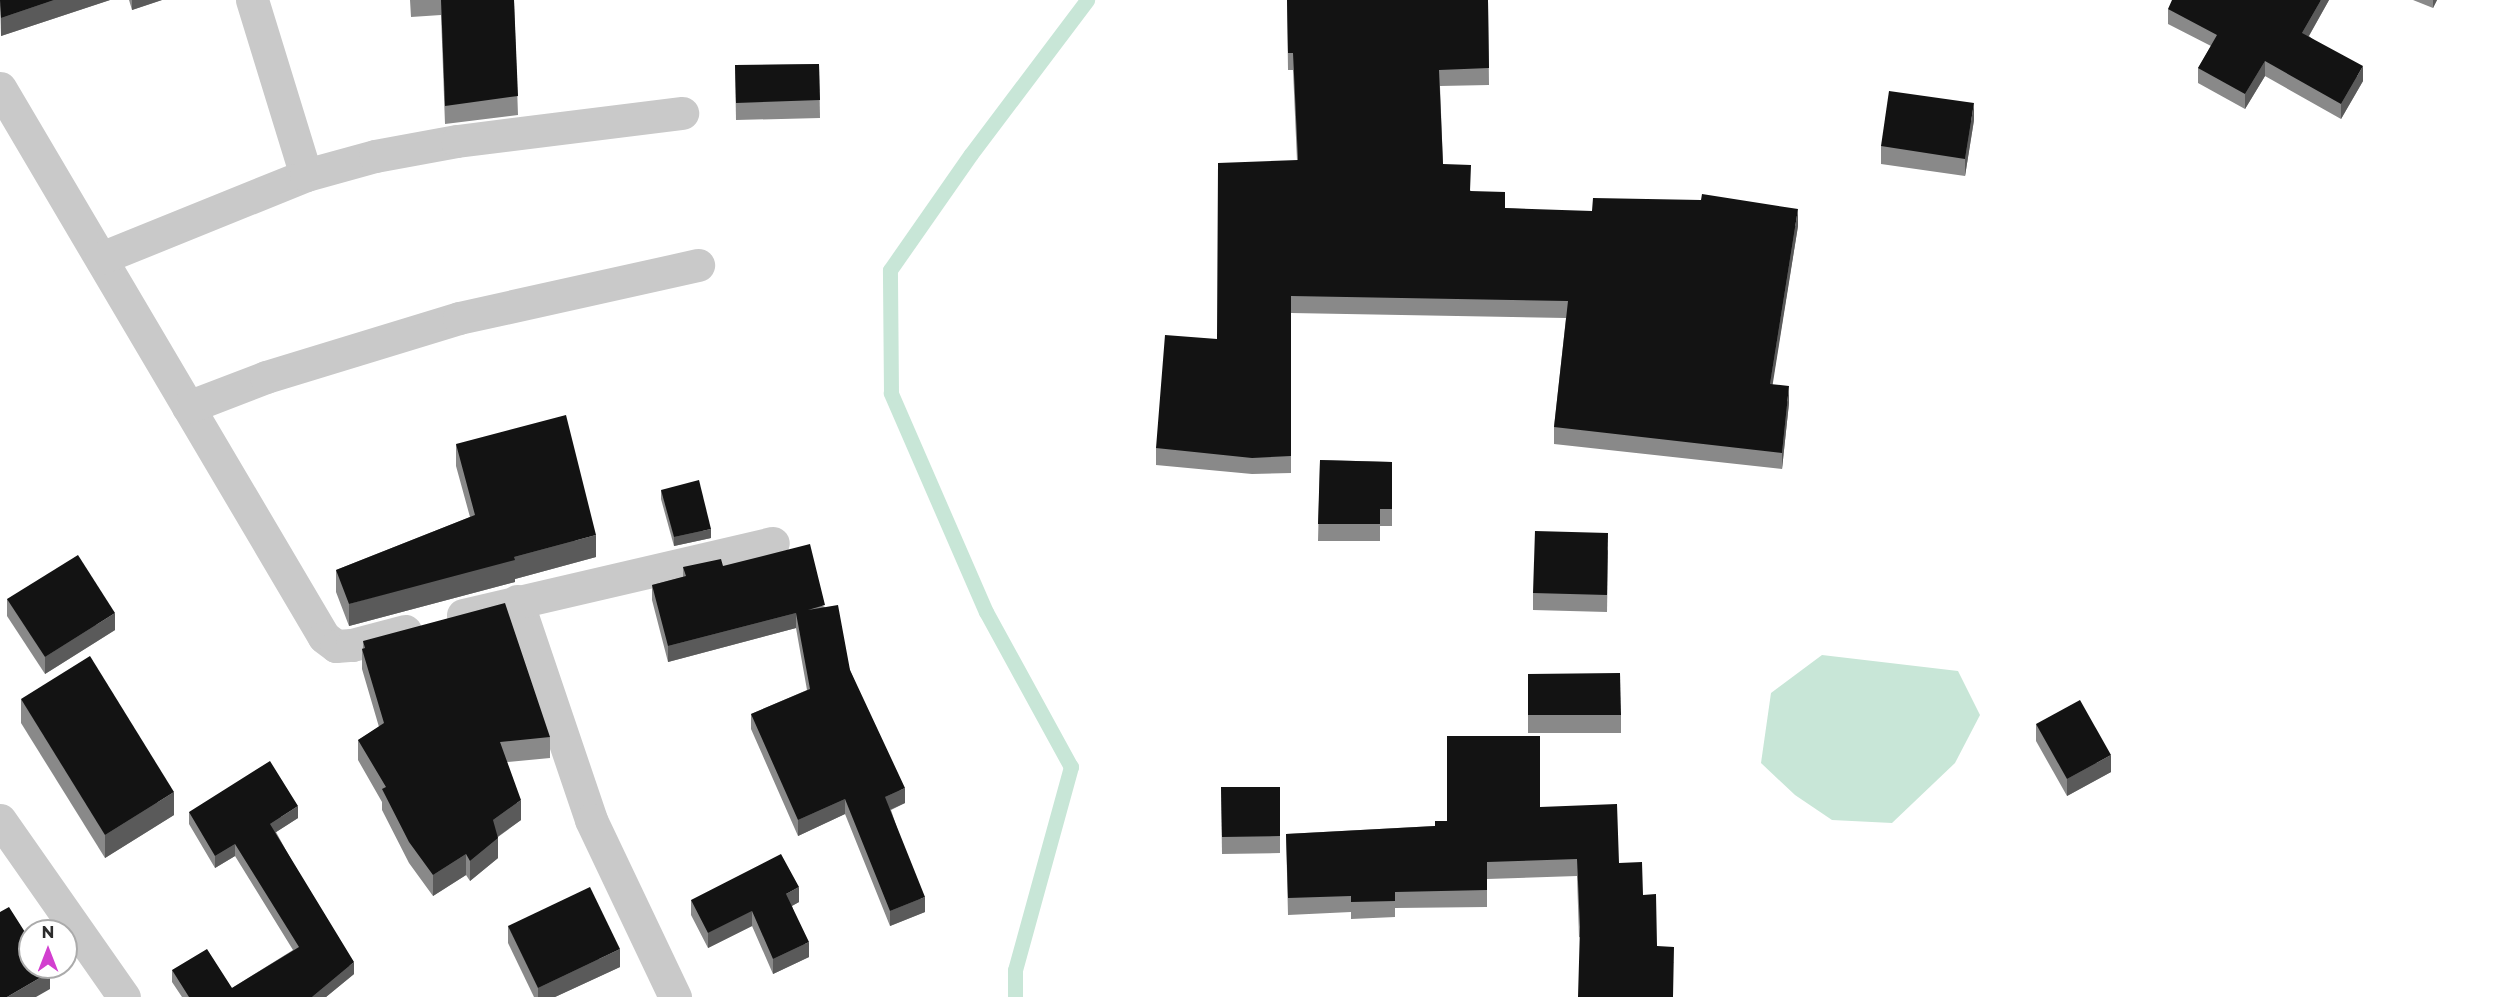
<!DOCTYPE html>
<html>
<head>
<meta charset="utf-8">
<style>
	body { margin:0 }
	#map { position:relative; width:2506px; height:997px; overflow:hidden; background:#fff; font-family:Montserrat,sans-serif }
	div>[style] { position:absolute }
	.water>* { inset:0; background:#c8e6d7 }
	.stream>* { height:15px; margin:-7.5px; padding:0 7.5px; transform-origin:7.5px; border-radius:7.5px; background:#c8e6d7 }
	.minor>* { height:33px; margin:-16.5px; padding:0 16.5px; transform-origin:16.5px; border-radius:16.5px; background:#c9c9c9 }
	.wall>* { inset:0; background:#898989 }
	.shaded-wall>* { inset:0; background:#5a5a5a }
	.building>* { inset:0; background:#131313 }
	span { translate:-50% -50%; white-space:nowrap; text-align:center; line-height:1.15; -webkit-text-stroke:6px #fff; paint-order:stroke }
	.north { position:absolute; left:18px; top:919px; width:60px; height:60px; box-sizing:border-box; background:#fff; border:2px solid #ababab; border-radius:50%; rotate:0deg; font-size:16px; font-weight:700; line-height:24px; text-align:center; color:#2c2c2c }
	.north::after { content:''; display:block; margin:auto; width:21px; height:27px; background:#d23fcf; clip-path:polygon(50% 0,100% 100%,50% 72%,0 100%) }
</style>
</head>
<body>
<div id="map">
	<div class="water">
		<i style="clip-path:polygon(1822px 655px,1958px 671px,1980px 715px,1955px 763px,1892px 823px,1832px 820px,1795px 795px,1761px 763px,1771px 693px)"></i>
	</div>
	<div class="stream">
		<i style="left:1015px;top:997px;width:27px;rotate:-90deg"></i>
		<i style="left:1015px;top:970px;width:211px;rotate:-74.6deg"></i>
		<i style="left:1071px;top:767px;width:177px;rotate:-118.7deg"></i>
		<i style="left:986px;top:612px;width:239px;rotate:-113.5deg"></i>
		<i style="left:891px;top:393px;width:123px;rotate:-90.5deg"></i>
		<i style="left:890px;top:270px;width:141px;rotate:-55.1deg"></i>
		<i style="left:971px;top:154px;width:193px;rotate:-53deg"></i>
	</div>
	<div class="minor">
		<i style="left:252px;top:0;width:183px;rotate:72.9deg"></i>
		<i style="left:0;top:88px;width:637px;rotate:59.45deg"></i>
		<i style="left:324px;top:637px;width:15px;rotate:37deg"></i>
		<i style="left:336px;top:646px;width:16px;rotate:-4deg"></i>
		<i style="left:352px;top:645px;width:55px;rotate:-14.8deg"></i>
		<i style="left:101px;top:258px;width:221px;rotate:-22deg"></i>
		<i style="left:306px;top:175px;width:72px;rotate:-15.4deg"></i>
		<i style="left:375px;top:156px;width:83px;rotate:-10.4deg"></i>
		<i style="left:457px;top:141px;width:227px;rotate:-7.1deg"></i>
		<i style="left:188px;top:407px;width:84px;rotate:-21deg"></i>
		<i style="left:266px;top:377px;width:202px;rotate:-17deg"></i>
		<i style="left:459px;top:318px;width:245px;rotate:-12.5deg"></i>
		<i style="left:517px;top:601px;width:231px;rotate:71.3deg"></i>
		<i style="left:591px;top:820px;width:196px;rotate:64.6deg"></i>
		<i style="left:463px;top:615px;width:318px;rotate:-13.1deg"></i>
		<i style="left:0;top:820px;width:216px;rotate:55deg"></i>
	</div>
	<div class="wall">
		<i style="clip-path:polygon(0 0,110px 0,1px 36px)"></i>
		<i style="clip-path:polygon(129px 0,162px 0,132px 10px)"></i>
		<i style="clip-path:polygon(410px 0,514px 0,518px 115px,445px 124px,441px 15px,411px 17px)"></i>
		<i style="clip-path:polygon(1287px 0,1488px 0,1489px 85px,1440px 86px,1443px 164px,1471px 191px,1505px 208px,1798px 226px,1772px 385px,1789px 403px,1782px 469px,1554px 444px,1554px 427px,1566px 318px,1291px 313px,1291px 473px,1252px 474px,1156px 465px,1156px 448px,1217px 339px,1297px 161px,1293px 70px,1288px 70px)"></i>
		<i style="clip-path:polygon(2329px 0,2309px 36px,2363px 81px,2341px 119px,2265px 76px,2245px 109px,2198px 83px,2198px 68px,2211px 46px,2168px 24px,2168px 9px)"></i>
		<i style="clip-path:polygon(2413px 0,2437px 0,2433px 8px)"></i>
		<i style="clip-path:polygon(819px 64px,820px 118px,736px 120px,735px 65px)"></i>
		<i style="clip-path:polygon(1974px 120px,1965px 176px,1881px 164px,1881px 146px)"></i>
		<i style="clip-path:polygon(456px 444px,596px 557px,515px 579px,515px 582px,349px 626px,336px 592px,336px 570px,470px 517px,456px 466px)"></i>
		<i style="clip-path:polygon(1320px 460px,1392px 462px,1392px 526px,1380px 526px,1380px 541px,1318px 541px)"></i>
		<i style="clip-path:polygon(661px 490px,711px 538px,674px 546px,661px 499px)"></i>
		<i style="clip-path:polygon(1608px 550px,1607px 612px,1533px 610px,1533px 593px)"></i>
		<i style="clip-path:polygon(723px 566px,825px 607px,850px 670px,905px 803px,891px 810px,925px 912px,890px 926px,845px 814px,798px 836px,751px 729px,751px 714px,807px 690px,796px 628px,668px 662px,652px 600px,652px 585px,683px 577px,683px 567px)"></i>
		<i style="clip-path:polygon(7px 599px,115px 630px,45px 674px,7px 616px)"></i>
		<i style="clip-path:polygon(363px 641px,550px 737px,550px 758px,507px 762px,521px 820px,498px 837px,498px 858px,470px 881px,466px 875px,433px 896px,409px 863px,382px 810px,382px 802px,358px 760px,358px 740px,379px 727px,362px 669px,362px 649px,363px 648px)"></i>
		<i style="clip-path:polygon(1528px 674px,1621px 715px,1621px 733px,1528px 733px)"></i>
		<i style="clip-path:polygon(21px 699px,174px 815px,105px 858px,21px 723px)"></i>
		<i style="clip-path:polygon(2036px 724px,2111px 772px,2067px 796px,2036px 741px)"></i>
		<i style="clip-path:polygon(1221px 787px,1280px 787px,1280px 853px,1222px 854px)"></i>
		<i style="clip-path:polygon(1540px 807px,1619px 863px,1643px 895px,1657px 946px,1674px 963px,1579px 937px,1577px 876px,1487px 879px,1487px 907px,1395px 908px,1395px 917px,1351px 919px,1351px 912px,1288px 915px,1286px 834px,1435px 826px,1447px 821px)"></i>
		<i style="clip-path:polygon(189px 812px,298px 818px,276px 832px,354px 974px,326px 997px,182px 997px,172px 982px,172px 970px,232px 988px,293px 950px,235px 856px,215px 868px,189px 824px)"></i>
		<i style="clip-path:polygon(691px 900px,799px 902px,792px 906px,809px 957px,773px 974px,752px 926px,708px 948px,691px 915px)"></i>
		<i style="clip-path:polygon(508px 926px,620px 967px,555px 997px,534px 997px,508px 943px)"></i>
	</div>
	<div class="shaded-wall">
		<i style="clip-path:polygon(54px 0,110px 0,1px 36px,1px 18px)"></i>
		<i style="clip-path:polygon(132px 0,162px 0,132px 10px)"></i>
		<i style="clip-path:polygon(2321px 0,2329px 0,2302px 48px,2302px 33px)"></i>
		<i style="clip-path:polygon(2433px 0,2437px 0,2433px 8px)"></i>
		<i style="clip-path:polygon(2265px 61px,2265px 76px,2245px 109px,2245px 94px)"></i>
		<i style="clip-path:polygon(2363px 66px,2363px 81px,2341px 119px,2341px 104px)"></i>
		<i style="clip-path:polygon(1974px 103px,1974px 120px,1965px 176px,1965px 159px)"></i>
		<i style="clip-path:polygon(1798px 209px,1798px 226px,1770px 401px,1770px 384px)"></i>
		<i style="clip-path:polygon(1789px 386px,1789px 403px,1782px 469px,1782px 453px)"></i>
		<i style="clip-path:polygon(711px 529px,711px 538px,674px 546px,674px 537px)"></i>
		<i style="clip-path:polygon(596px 535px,596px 557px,515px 579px,515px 582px,349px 626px,349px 604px,514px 557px)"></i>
		<i style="clip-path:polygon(115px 613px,115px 630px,45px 674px,45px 657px)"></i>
		<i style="clip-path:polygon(796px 613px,796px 628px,668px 662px,668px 646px)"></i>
		<i style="clip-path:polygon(2111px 755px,2111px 772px,2067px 796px,2067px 779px)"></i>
		<i style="clip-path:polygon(905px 788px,905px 803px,885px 812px,885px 797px)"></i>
		<i style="clip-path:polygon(174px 792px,174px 815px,105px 858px,105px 835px)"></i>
		<i style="clip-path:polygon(845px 799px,845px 814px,798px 836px,798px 820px)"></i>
		<i style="clip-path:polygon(521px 800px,521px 820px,493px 840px,493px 820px)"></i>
		<i style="clip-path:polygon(298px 806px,298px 818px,270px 836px,270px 824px)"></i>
		<i style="clip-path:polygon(498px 838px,498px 858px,470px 881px,470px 861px)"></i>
		<i style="clip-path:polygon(235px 844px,235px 856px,215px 868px,215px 856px)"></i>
		<i style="clip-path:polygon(466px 854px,466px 875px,433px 896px,433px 875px)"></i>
		<i style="clip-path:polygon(799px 887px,799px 902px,786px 909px,786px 894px)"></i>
		<i style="clip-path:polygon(925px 897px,925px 912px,890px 926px,890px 911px)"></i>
		<i style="clip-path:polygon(752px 911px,752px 926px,708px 948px,708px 933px)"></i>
		<i style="clip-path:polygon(809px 942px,809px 957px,773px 974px,773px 959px)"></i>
		<i style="clip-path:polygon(620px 949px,620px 967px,555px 997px,538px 997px,538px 988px)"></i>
		<i style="clip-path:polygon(354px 962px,354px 974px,326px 997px,312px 997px)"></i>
		<i style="clip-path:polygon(50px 972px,50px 989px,36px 997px,7px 997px)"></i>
	</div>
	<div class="building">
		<i style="clip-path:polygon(0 0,54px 0,1px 18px)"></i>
		<i style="clip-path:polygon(441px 0,514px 0,518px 96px,445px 106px)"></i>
		<i style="clip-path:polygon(1287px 0,1488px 0,1489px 68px,1439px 70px,1443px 164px,1471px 165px,1470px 191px,1505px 192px,1505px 208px,1592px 211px,1593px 198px,1701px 200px,1702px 194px,1798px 209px,1770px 384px,1789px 386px,1782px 453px,1554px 427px,1568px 301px,1291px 296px,1291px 456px,1252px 458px,1156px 448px,1165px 335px,1217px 339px,1218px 163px,1298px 160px,1293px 53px,1288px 53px)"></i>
		<i style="clip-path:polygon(2172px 0,2321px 0,2302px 33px,2363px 66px,2341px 104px,2265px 61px,2245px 94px,2198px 68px,2217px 35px,2168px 9px)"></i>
		<i style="clip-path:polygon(819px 64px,820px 100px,736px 103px,735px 65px)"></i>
		<i style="clip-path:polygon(1889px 91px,1974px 103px,1965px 159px,1881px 146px)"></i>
		<i style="clip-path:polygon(566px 415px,596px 535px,514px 557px,515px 560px,349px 604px,336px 570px,475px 515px,456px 444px)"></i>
		<i style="clip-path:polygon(1320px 460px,1392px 462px,1392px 509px,1380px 509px,1380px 524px,1318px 524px)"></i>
		<i style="clip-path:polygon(699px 480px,711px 529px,674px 537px,661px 490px)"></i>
		<i style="clip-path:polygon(1535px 531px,1608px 533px,1607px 595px,1533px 593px)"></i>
		<i style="clip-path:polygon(810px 544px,825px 605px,808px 610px,838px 605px,850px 670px,905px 788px,885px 797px,925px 897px,890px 911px,845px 799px,798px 820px,751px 714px,810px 689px,796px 613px,668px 646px,652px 585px,686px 576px,683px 567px,721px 559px,723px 566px)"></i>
		<i style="clip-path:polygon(78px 555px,115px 613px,45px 657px,7px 599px)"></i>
		<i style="clip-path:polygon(505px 603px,550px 737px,500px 742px,521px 800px,493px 820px,498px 838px,470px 861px,466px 854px,433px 875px,409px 842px,382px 789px,386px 787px,358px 740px,384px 723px,362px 649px,365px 648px,363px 641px)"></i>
		<i style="clip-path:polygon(90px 656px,174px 792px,105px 835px,21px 699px)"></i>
		<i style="clip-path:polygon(1620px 673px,1621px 715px,1528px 715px,1528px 674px)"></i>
		<i style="clip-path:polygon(2080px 700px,2111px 755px,2067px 779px,2036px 724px)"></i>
		<i style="clip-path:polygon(1447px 736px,1540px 736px,1540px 807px,1617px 804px,1619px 863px,1642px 862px,1643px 895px,1656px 894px,1657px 946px,1674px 947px,1673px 997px,1578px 997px,1580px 927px,1577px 859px,1487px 862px,1487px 890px,1395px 892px,1395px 901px,1351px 902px,1351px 896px,1288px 898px,1286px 834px,1435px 826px,1435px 821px,1447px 821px)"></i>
		<i style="clip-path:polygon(270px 761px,298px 806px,270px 824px,354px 962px,312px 997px,189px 997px,172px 970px,207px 949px,232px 988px,299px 947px,235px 844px,215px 856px,189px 812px)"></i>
		<i style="clip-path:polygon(1221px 787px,1280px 787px,1280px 836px,1222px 837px)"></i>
		<i style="clip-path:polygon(781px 854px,799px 887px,786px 894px,809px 942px,773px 959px,752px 911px,708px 933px,691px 900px)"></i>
		<i style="clip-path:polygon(590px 887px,620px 949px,538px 988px,508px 926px)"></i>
		<i style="clip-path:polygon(9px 907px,30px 940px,30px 967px,47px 967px,50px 972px,7px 997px,0 997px,0 912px)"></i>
	</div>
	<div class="north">N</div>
</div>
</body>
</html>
